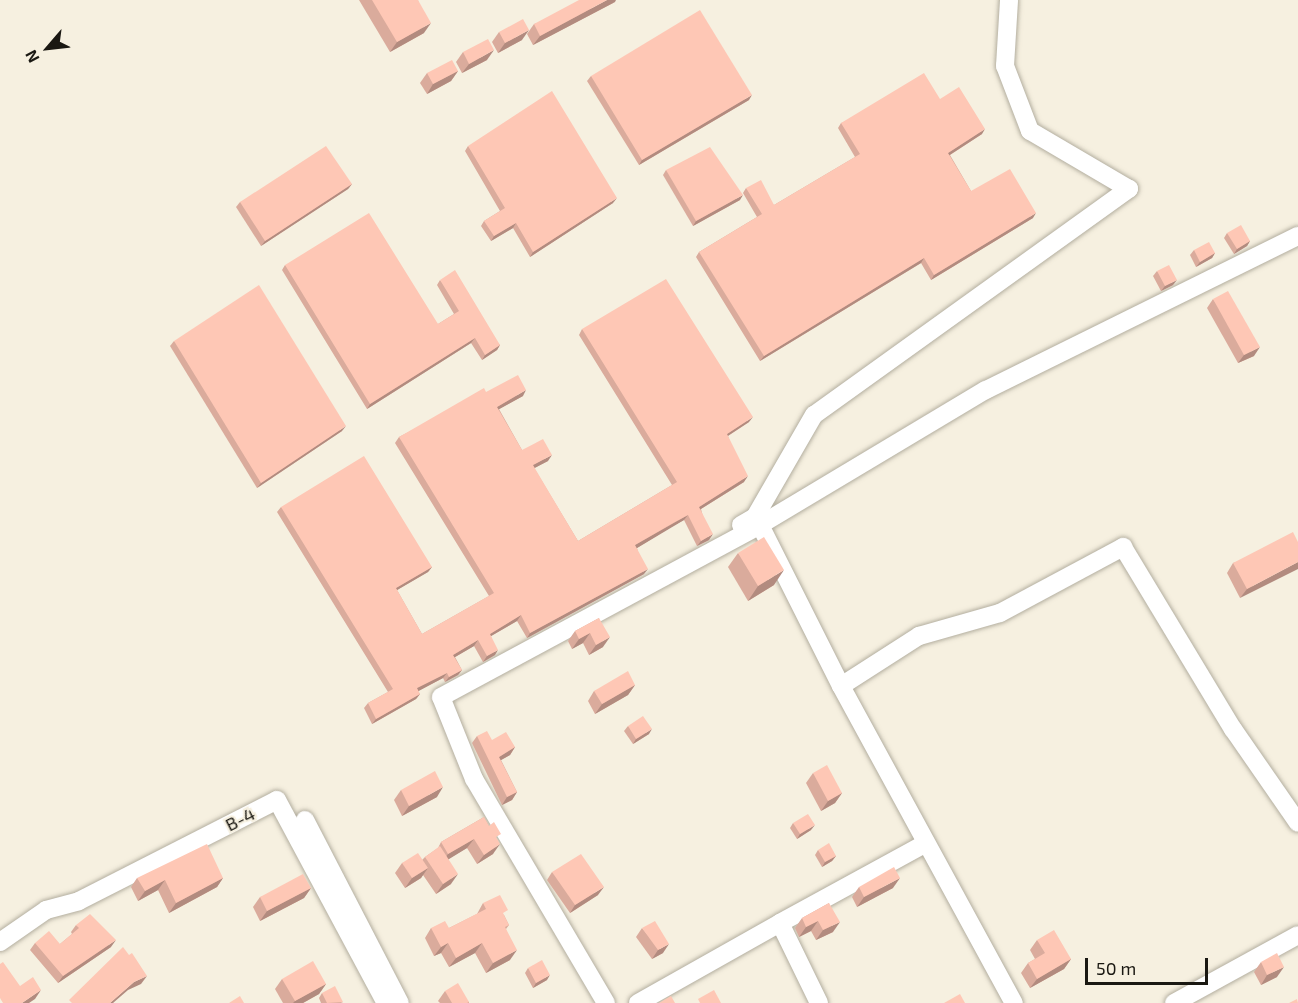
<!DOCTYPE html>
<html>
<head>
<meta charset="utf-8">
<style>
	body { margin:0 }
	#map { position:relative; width:1298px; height:1003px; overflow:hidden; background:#f6f0e0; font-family:"Exo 2",sans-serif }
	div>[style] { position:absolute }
	.roads { filter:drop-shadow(0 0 2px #b3ae9f) drop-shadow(0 0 2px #b3ae9f) }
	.minor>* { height:18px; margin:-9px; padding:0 9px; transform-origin:9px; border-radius:9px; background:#fff }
	.wall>* { inset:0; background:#daab9c }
	.shaded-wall>* { inset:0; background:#b28b7f }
	.building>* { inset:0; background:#fec7b5 }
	span { translate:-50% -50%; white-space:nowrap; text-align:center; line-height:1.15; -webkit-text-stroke:4.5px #f6f0e0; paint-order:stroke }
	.street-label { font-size:18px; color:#1a1812 }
	.north { position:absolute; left:18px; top:18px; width:60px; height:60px; -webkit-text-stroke:4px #f6f0e0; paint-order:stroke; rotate:242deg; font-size:16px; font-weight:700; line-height:24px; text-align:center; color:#1a1812 }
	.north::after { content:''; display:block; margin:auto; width:21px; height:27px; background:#1a1812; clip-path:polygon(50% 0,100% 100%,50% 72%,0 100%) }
	.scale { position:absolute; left:1085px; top:958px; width:123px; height:27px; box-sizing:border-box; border:3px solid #1a1812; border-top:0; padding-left:8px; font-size:18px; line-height:21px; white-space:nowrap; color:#1a1812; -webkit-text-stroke:4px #f6f0e0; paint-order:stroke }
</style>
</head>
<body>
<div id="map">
	<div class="roads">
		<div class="minor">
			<i style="left:741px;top:525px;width:16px;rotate:-30deg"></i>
			<i style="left:755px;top:517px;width:118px;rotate:-60deg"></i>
			<i style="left:814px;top:415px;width:388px;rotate:-35.7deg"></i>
			<i style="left:1129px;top:189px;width:115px;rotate:-149.6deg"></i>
			<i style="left:1030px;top:131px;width:70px;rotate:-111deg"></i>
			<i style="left:1005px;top:66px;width:66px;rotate:-86.5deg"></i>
			<i style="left:760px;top:525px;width:180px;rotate:63.3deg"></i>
			<i style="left:841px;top:686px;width:361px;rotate:61.4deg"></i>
			<i style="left:841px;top:686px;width:93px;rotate:-32.7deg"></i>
			<i style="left:919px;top:636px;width:84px;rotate:-15.9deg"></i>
			<i style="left:1000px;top:613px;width:140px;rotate:-28.2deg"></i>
			<i style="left:1123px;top:547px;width:213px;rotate:58.9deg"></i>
			<i style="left:1233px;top:729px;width:114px;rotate:55.3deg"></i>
			<i style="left:305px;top:820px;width:206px;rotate:62.6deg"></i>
			<i style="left:780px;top:923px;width:166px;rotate:-28.7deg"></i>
			<i style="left:0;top:942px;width:56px;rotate:-34.8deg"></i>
			<i style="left:46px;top:910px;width:34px;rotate:-15deg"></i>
			<i style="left:79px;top:901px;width:222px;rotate:-27deg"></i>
			<i style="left:277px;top:800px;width:230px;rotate:61.8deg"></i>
			<i style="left:606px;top:1003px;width:260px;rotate:-120.5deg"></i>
			<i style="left:474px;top:779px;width:88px;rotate:-111.9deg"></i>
			<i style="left:441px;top:697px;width:362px;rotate:-28.3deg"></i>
			<i style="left:760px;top:525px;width:263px;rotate:-30.9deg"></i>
			<i style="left:986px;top:390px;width:348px;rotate:-26.3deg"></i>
			<i style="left:638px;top:1003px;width:163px;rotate:-29.4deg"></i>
			<i style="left:780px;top:923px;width:89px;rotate:64deg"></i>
			<i style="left:1174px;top:1003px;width:141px;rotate:-28.7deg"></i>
		</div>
	</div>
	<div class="wall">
		<i style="clip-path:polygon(359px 0,418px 0,424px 33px,390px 52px)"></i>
		<i style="clip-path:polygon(615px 2px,533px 45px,527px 34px,534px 24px)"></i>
		<i style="clip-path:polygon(499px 32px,522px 40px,498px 53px,492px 42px)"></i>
		<i style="clip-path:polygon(463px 52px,487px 60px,462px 73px,456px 62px)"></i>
		<i style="clip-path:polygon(458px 71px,451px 81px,427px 94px,420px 83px,427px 73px)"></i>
		<i style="clip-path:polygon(591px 76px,749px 100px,639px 165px,587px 81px)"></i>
		<i style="clip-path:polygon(940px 99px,982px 134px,950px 155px,971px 191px,1033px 218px,931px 280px,921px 263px,760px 361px,696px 257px,699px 252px,757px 217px,743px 193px,746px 188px,774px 205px,855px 157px,838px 128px,841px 123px)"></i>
		<i style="clip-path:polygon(468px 146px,613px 203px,530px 257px,513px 228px,491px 241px,481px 226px,484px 221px,500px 211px,465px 151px)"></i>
		<i style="clip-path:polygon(666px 170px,740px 200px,693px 226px,663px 175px)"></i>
		<i style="clip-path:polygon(352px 184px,348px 189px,261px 246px,236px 207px,240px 202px)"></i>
		<i style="clip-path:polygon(1227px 233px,1250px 241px,1247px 246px,1234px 254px,1224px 238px)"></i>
		<i style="clip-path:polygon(1194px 250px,1215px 253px,1212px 258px,1196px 267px,1190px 255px)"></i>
		<i style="clip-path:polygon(285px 265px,438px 324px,454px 314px,437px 285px,440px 280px,500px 345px,497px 350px,482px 360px,471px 343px,367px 409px,282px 270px)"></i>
		<i style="clip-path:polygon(1157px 271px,1173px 285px,1161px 291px,1153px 276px)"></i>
		<i style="clip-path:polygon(1213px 299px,1254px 356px,1238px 363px,1207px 308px)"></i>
		<i style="clip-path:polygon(582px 329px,749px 422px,728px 436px,744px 482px,701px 509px,709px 540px,697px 546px,684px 520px,671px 527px,637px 548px,644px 574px,527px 638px,517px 621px,491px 636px,495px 655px,483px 662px,474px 646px,455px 657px,462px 670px,458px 675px,445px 682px,443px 678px,418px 691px,420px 694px,416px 699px,372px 724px,364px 708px,368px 703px,388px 692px,277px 512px,281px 507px,432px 567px,428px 572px,397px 590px,422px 634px,489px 596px,395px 443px,399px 437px,486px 392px,523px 396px,499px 409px,522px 450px,548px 461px,534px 468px,578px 541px,672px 485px,579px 335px)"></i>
		<i style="clip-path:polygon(174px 341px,342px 431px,257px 488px,170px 346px)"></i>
		<i style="clip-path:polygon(1298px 542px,1240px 598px,1227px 573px,1233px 563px)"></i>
		<i style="clip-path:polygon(738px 553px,774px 585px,748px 601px,728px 567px)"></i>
		<i style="clip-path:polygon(599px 618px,603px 647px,589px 655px,583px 643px,572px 649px,568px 641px,575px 631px)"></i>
		<i style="clip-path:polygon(635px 685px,628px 695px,595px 714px,588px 701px,594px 691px)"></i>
		<i style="clip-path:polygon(628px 726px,649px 734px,633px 744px,624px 731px)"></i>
		<i style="clip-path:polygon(477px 736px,515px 747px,510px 755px,501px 760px,517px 792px,512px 800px,502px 805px,472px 743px)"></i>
		<i style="clip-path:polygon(813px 773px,842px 793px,835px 803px,821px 811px,806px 783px)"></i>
		<i style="clip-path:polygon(401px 790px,437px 797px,402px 816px,394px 800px)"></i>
		<i style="clip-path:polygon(484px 817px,497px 840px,493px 854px,477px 864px,467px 848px,448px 859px,451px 884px,436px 894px,423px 875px,421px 878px,405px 888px,395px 873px,402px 863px,422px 860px,425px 857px,438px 848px,441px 842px)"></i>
		<i style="clip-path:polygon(793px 823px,811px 830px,797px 839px,790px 828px)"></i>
		<i style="clip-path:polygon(818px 850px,836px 856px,832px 861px,822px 867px,815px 855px)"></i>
		<i style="clip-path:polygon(552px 872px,598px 895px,570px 913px,547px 880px)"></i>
		<i style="clip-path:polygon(137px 878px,223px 878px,217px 887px,169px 913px,158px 890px,138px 901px,131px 887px)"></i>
		<i style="clip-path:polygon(859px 887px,893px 888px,857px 907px,852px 897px)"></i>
		<i style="clip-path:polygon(311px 888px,304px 898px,260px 921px,253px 907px,260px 897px)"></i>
		<i style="clip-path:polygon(483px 903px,504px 915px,509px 925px,506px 929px,510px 960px,486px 973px,475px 953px,449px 967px,441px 953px,434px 956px,425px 938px,431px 928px,449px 928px,477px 914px)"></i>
		<i style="clip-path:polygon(829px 903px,833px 932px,816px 940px,811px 931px,799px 937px,795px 928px,802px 918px)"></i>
		<i style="clip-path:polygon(76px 925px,111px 947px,58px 983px,30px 950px,35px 943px,60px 944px,72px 934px,71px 932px)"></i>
		<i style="clip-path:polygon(642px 928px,663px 953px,652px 959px,636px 937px)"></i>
		<i style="clip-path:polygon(1037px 940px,1071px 959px,1064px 969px,1030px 988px,1021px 973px,1028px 963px,1035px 959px,1030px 950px)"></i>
		<i style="clip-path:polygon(1261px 962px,1277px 977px,1261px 985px,1254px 972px)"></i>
		<i style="clip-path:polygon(528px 968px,547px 980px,533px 988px,525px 973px)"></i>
		<i style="clip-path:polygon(282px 979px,326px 984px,319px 994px,303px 1003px,283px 1003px,275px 989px)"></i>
		<i style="clip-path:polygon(445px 991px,469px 1002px,469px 1003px,440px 1003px,438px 1001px)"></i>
		<i style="clip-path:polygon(322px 993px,343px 1003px,321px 1003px,319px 998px)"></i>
	</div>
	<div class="shaded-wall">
		<i style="clip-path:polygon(607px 0,616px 0,615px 2px,533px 45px,540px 36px)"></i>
		<i style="clip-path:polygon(431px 23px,424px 33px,390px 52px,397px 42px)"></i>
		<i style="clip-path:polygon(529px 30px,522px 40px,498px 53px,505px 43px)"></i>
		<i style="clip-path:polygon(494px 50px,487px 60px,462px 73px,469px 64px)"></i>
		<i style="clip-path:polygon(458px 71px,451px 81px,427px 94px,433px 84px)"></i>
		<i style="clip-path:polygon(752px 95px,749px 100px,639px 165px,642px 160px)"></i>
		<i style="clip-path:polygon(985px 129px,982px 134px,945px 158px,948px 153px)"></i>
		<i style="clip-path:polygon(352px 184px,348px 189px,261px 246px,265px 241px)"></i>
		<i style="clip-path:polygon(743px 195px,740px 200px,693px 226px,696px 221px)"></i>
		<i style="clip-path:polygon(617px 198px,613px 203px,530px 257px,533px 252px)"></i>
		<i style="clip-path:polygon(1036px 213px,1033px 218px,931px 280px,934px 275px)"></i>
		<i style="clip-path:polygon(516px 223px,513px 228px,491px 241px,494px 236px)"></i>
		<i style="clip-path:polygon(1250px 241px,1247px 246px,1234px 254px,1237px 249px)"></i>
		<i style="clip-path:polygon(1215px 253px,1212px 258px,1196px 267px,1200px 262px)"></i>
		<i style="clip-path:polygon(924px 258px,921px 263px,760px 361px,764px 356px)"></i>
		<i style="clip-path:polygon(1177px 280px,1173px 285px,1161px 291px,1165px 286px)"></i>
		<i style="clip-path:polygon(475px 338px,471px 343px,367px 409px,370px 404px)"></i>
		<i style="clip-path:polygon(500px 345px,497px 350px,482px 360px,485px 355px)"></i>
		<i style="clip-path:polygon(1260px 347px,1254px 356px,1238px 363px,1244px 355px)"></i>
		<i style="clip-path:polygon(526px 390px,523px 396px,494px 412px,497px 407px)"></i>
		<i style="clip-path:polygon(753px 417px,749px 422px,723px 439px,727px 434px)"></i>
		<i style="clip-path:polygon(346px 426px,342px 431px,257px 488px,261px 483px)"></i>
		<i style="clip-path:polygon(552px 455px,548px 461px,529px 471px,533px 465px)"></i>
		<i style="clip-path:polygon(748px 476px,744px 482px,696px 512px,699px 507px)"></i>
		<i style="clip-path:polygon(688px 515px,684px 520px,632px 551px,635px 545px)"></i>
		<i style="clip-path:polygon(713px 534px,709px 540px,697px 546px,701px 541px)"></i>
		<i style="clip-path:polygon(1298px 562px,1298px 569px,1240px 598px,1247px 589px)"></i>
		<i style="clip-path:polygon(432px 567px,428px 572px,392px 593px,396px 588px)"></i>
		<i style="clip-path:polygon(648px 569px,644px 574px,527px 638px,530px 633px)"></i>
		<i style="clip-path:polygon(784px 570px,774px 585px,748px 601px,758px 586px)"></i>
		<i style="clip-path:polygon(521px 615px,517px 621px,486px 639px,490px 634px)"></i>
		<i style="clip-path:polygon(590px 633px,583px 643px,572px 649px,579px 639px)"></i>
		<i style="clip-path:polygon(610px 637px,603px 647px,589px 655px,596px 645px)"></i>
		<i style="clip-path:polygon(478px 640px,474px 646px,450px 660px,453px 655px)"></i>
		<i style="clip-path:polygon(498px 650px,495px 655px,483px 662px,487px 656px)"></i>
		<i style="clip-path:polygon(462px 670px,458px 675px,445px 682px,449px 677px)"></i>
		<i style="clip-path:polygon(447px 673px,443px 678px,413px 694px,417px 688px)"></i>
		<i style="clip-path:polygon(635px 685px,628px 695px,595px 714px,602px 704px)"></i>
		<i style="clip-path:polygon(420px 694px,416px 699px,372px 724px,376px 719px)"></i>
		<i style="clip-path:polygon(652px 729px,649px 734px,633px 744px,636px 739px)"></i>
		<i style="clip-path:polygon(515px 747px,510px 755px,494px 764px,499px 757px)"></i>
		<i style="clip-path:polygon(443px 787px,437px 797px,402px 816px,409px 806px)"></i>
		<i style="clip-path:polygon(517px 792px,512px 800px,502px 805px,507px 797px)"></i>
		<i style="clip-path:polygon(842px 793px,835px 803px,821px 811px,828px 801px)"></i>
		<i style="clip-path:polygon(815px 825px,811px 830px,797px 839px,800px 834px)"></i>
		<i style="clip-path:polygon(474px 839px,467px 848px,441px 864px,448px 854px)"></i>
		<i style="clip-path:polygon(500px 844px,493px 854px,477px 864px,484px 855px)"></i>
		<i style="clip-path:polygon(836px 856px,832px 861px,822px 867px,825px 862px)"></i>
		<i style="clip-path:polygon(428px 868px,421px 878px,405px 888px,412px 878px)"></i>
		<i style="clip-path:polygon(458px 874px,451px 884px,436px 894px,443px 884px)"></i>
		<i style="clip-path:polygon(223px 878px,217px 887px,169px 913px,176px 903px)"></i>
		<i style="clip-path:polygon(900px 878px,893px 888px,857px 907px,864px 897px)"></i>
		<i style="clip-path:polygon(165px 880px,158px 890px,138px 901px,145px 891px)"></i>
		<i style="clip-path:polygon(604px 887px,598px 895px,570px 913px,575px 905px)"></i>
		<i style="clip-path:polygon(311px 888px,304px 898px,260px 921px,267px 911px)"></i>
		<i style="clip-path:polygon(818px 921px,811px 931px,799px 937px,806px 927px)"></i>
		<i style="clip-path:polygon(840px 922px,833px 932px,816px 940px,823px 930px)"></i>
		<i style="clip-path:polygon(116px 940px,111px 947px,58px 983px,63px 976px)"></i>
		<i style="clip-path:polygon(448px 943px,441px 953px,434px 956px,441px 947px)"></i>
		<i style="clip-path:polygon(482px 943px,475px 953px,449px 967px,456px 958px)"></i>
		<i style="clip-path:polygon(669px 944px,663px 953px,652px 959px,658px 950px)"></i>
		<i style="clip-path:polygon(517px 950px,510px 960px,486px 973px,493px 963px)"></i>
		<i style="clip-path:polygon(1071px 959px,1064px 969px,1030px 988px,1037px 979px)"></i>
		<i style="clip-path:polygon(1284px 967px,1277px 977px,1261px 985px,1267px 975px)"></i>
		<i style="clip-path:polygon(550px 975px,547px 980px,533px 988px,536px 983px)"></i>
		<i style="clip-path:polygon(147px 976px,141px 984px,128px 990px,113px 1003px,110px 1003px,134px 982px)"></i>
		<i style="clip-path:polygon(326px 984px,319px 994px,303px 1003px,293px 1003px,295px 1001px)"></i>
		<i style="clip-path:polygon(41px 990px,35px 999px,29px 1003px,22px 1003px)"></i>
	</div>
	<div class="building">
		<i style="clip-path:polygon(372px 0,418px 0,431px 23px,397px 42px)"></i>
		<i style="clip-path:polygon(579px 0,607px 0,540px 36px,534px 24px)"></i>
		<i style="clip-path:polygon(700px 10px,752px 95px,642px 160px,591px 76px)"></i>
		<i style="clip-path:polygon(523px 19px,529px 30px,505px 43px,499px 32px)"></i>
		<i style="clip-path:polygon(488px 39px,494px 50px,469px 64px,463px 52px)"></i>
		<i style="clip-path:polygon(452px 60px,458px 71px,433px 84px,427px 73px)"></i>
		<i style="clip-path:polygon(924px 73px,940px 99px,959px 87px,985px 129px,948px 153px,971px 191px,1010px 169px,1036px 213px,934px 275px,924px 258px,764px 356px,699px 252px,762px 214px,746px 188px,761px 180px,774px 205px,860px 154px,841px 123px)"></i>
		<i style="clip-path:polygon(552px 91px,617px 198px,533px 252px,516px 223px,494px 236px,484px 221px,505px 208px,468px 146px)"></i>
		<i style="clip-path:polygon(326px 146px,352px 184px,265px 241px,240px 202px)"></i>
		<i style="clip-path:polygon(710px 147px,743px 195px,696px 221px,666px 170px)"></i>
		<i style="clip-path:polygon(369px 213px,438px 324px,459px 311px,440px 280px,455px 270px,500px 345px,485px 355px,475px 338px,370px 404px,285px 265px)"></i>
		<i style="clip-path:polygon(1241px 225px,1250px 241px,1237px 249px,1227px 233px)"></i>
		<i style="clip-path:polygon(1209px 242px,1215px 253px,1200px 262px,1194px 250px)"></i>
		<i style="clip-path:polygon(1169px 265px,1177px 280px,1165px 286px,1157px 271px)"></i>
		<i style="clip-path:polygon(666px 279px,753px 417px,727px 434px,748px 476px,699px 507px,713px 534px,701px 541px,688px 515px,675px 522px,635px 545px,648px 569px,530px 633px,521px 615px,490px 634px,498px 650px,487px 656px,478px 640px,453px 655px,462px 670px,449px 677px,447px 673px,417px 688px,420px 694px,376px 719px,368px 703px,393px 689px,281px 507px,364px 456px,432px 567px,396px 588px,422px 634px,494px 593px,399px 437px,484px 388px,486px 392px,518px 375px,526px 390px,497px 407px,522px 450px,543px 439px,552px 455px,533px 465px,578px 541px,677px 482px,582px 329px)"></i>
		<i style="clip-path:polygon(259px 285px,346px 426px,261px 483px,174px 341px)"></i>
		<i style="clip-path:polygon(1228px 291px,1260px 347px,1244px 355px,1213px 299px)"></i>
		<i style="clip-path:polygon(1293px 532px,1298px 542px,1298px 562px,1247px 589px,1233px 563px)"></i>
		<i style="clip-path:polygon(764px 537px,784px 570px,758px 586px,738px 553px)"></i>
		<i style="clip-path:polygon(599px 618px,610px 637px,596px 645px,590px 633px,579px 639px,575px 631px)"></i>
		<i style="clip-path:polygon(628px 671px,635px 685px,602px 704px,594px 691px)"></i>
		<i style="clip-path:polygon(643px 716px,652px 729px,636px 739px,628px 726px)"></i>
		<i style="clip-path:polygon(487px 731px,492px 740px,506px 732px,515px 747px,499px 757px,517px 792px,507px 797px,477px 736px)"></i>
		<i style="clip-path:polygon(827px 765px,842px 793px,828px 801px,813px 773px)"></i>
		<i style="clip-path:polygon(435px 771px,443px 787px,409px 806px,401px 790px)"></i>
		<i style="clip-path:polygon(808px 814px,815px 825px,800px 834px,793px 823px)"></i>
		<i style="clip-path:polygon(484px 817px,489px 826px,494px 822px,501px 834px,496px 837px,500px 844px,484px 855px,474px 839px,448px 854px,441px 842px)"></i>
		<i style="clip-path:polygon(829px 843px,836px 856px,825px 862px,818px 850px)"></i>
		<i style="clip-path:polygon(207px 844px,223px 878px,176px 903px,165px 880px,145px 891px,137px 878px)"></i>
		<i style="clip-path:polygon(440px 846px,458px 874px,443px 884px,425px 857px)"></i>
		<i style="clip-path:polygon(418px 853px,428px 868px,412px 878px,402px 863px)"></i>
		<i style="clip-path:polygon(581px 854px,604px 887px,575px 905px,552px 872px)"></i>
		<i style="clip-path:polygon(894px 867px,900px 878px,864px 897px,859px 887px)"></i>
		<i style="clip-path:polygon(303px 874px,311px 888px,267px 911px,260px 897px)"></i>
		<i style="clip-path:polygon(500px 895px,508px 910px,503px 913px,509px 925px,505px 927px,517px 950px,493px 963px,482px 943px,456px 958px,448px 943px,441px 947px,431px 928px,445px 921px,449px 928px,486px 909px,483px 903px)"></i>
		<i style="clip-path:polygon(829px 903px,840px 922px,823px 930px,818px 921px,806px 927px,802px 918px)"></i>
		<i style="clip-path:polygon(90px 914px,116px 940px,63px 976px,35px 943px,49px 931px,60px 944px,79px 928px,76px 925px)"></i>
		<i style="clip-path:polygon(655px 921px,669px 944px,658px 950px,642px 928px)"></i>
		<i style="clip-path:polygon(1054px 930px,1071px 959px,1037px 979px,1028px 963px,1045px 953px,1037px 940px)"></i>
		<i style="clip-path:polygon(123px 947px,129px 955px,132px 953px,147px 976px,134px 982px,110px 1003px,72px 1003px,69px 1000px)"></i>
		<i style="clip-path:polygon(1277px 953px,1284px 967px,1267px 975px,1261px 962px)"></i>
		<i style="clip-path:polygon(542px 960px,550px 975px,536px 983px,528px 968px)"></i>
		<i style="clip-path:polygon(313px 961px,326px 984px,295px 1001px,282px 979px)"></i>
		<i style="clip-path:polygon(3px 962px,20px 986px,33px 977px,41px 990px,22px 1003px,3px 1003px,0 998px,0 964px)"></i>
		<i style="clip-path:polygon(458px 983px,469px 1002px,467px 1003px,452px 1003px,445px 991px)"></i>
		<i style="clip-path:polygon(335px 986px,343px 1002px,327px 1003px,322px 993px)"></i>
		<i style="clip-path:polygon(714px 990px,721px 1003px,700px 1003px,698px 999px)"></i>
		<i style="clip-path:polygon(960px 994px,965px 1003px,944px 1003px)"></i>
		<i style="clip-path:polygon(240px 996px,244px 1003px,229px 1003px)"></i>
		<i style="clip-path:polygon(671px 996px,675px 1003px,659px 1003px)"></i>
		<i style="clip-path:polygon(1297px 999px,1298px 1003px,1289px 1003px)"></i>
	</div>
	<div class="street-label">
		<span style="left:240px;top:819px;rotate:-27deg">B-4</span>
	</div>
	<div class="north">N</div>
	<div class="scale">50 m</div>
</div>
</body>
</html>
